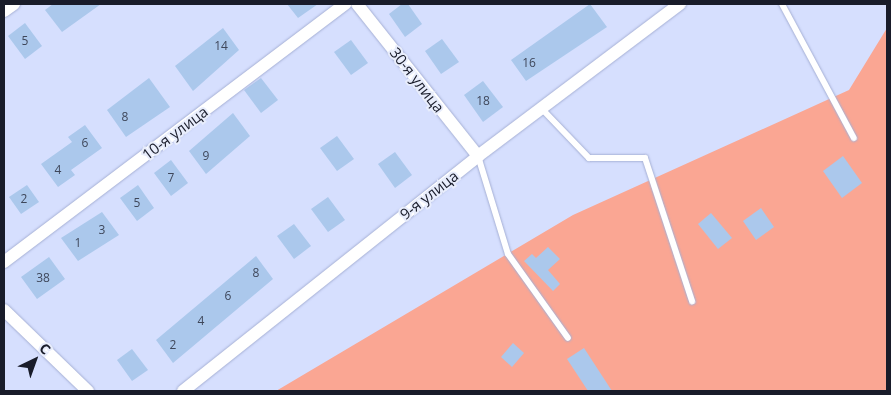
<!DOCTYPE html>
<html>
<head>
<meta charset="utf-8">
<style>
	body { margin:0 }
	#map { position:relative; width:891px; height:395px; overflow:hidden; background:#d6dffe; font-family:"Open Sans",sans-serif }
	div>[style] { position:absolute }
	.green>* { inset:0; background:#faa693 }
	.building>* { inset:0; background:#abc8ec }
	.roads { filter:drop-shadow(0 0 1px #a6b0d5) drop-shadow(0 0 1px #a6b0d5) }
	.service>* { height:6px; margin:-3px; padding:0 3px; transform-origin:3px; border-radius:3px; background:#fff }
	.minor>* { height:12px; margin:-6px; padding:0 6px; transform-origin:6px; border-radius:6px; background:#fff }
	span { translate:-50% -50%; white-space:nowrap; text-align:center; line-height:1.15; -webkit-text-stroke:4px #e8edfc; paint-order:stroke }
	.number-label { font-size:12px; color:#3e475a }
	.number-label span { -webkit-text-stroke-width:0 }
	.street-label { font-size:15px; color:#191c2a }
	.frame { position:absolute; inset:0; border:5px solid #191c2a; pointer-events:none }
	.north { position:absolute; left:10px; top:335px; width:50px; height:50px; -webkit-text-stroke:4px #e8edfc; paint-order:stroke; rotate:42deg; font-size:14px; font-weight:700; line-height:20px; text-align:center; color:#191c2a }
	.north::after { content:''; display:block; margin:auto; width:18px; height:22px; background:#191c2a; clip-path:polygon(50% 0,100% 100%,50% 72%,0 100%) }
</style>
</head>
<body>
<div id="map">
	<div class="green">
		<i style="clip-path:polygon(887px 28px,887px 391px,276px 391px,573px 215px,849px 90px)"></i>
	</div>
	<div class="building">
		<i style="clip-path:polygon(53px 4px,101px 4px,62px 32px,45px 10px)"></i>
		<i style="clip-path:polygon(287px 4px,318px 4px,298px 18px)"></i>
		<i style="clip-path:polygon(402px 4px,408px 4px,422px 24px,405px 37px,389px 14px)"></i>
		<i style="clip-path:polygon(590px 4px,607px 27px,526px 81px,511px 60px)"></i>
		<i style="clip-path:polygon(25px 23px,42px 46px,25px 59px,8px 36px)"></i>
		<i style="clip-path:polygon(223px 28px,239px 50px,193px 91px,175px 66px)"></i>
		<i style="clip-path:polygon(442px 39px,459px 62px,441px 74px,425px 51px)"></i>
		<i style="clip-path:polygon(351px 40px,368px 63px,351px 75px,334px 52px)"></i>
		<i style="clip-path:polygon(149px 78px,170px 107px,126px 137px,107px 110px)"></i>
		<i style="clip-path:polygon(261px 78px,278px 100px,261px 113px,244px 90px)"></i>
		<i style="clip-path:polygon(483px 81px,503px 107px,483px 122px,464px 95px)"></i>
		<i style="clip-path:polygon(233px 113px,250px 136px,206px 174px,189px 151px)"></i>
		<i style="clip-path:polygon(85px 125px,102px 148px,71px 170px,75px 175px,58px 187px,41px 164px,72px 142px,68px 137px)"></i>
		<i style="clip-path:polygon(337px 136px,354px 159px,337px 171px,320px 148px)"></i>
		<i style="clip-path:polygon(395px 152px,412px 175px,395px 188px,378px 164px)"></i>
		<i style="clip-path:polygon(843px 156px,862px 183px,842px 198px,823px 171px)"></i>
		<i style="clip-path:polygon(171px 160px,188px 183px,171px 196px,154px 173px)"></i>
		<i style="clip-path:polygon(27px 185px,39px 202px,21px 214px,9px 197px)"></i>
		<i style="clip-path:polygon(138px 185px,154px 208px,137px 221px,120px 198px)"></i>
		<i style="clip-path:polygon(328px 197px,345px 220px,328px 232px,311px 209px)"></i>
		<i style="clip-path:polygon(761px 208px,774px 227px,756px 240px,743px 221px)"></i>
		<i style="clip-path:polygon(102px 212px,119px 235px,78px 261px,61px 238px)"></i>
		<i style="clip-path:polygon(711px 213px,732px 238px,718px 249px,698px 224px)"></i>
		<i style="clip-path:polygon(294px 224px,311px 246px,294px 259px,277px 236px)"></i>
		<i style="clip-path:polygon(548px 247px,560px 259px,548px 270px,560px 284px,553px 291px,524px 261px,532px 254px,536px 258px)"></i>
		<i style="clip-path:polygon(256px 256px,273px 279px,173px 363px,156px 340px)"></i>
		<i style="clip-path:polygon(49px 257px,65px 279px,37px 299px,21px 277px)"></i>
		<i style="clip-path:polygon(513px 343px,524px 353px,512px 367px,501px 357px)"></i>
		<i style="clip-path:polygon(584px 348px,612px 391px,588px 391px,567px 359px)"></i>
		<i style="clip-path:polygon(132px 349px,148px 370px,132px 381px,117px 360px)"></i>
	</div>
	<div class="roads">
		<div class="service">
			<i style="left:782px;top:4px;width:152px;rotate:61.8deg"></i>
			<i style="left:542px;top:109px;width:68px;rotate:46.2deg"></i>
			<i style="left:589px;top:158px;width:56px"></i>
			<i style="left:645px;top:158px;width:151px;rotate:71.8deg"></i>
			<i style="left:478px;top:156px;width:102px;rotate:73deg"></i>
			<i style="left:508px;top:254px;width:103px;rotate:54.5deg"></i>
		</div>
		<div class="minor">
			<i style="left:357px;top:4px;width:194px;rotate:51.5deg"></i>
			<i style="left:4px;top:11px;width:12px;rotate:-35deg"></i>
			<i style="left:4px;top:262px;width:428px;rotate:-37.1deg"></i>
			<i style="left:4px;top:310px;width:117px;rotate:44deg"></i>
			<i style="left:183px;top:391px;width:377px;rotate:-38.5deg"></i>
			<i style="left:478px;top:156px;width:253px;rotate:-37deg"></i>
		</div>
	</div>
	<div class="number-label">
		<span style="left:25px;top:41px">5</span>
		<span style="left:221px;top:46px">14</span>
		<span style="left:529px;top:63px">16</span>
		<span style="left:483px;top:101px">18</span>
		<span style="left:125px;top:117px">8</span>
		<span style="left:85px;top:143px">6</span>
		<span style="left:206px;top:156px">9</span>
		<span style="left:58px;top:170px">4</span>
		<span style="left:171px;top:178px">7</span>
		<span style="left:24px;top:199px">2</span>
		<span style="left:137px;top:203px">5</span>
		<span style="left:102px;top:230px">3</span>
		<span style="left:78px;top:243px">1</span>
		<span style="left:256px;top:273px">8</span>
		<span style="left:43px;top:278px">38</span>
		<span style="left:228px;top:296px">6</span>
		<span style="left:201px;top:321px">4</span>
		<span style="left:173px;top:345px">2</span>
	</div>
	<div class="street-label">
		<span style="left:417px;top:80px;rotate:52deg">30-я улица</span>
		<span style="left:175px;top:133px;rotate:-37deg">10-я улица</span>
		<span style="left:429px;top:195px;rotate:-38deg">9-я улица</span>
	</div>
	<div class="frame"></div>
	<div class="north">С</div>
</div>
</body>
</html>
